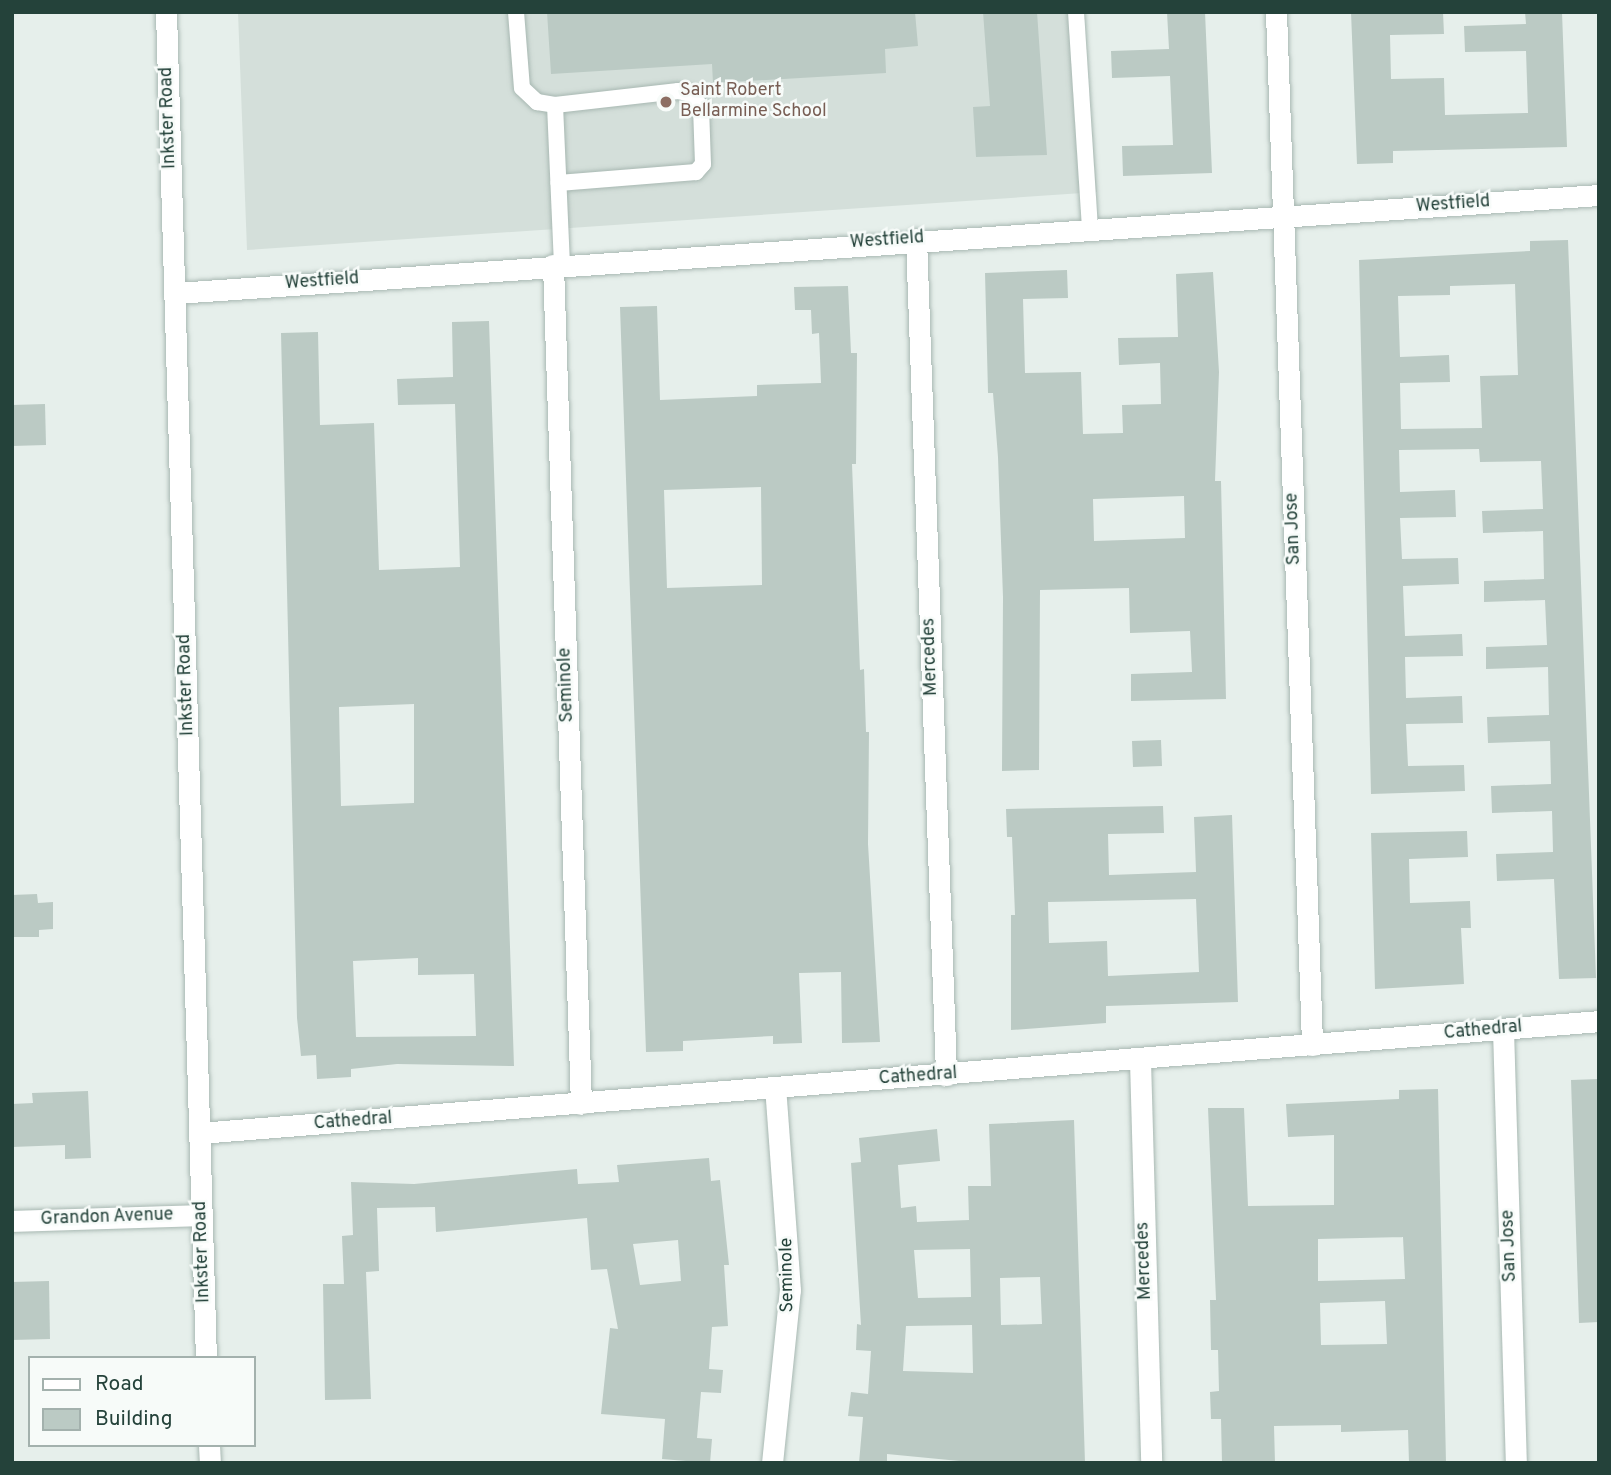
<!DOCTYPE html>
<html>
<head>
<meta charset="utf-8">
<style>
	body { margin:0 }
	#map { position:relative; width:1611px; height:1475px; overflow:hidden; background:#e6efeb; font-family:Overpass,sans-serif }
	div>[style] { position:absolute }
	.built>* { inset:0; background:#d4dfda }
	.building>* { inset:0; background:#bbcac4 }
	.roads { filter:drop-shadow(0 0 2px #a8b8b2) drop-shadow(0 0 2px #a8b8b2) }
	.lane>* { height:16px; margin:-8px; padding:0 8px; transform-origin:8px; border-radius:8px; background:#fff }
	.street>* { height:21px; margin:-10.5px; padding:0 10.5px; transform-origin:10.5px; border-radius:10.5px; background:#fff }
	.secondary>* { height:21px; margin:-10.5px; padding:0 10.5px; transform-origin:10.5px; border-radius:10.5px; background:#fff }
	.dots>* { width:19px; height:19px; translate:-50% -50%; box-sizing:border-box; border:4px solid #f7fbf9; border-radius:50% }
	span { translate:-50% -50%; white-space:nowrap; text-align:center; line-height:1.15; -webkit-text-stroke:5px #f7fbf9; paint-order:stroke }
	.education-label { font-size:18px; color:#785e54 }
	.left { translate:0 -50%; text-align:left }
	.street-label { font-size:18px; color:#24423a }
	.frame { position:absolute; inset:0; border:14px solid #24423a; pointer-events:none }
	.legend { position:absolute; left:28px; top:1356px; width:228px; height:91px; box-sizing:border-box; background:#f7fbf9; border:2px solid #a3b1ad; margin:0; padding:9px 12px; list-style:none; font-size:21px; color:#24423a }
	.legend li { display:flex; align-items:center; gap:14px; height:35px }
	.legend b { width:35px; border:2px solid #a3b1ad }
</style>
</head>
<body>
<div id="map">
	<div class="built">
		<i style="clip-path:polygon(238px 12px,1083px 12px,1097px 192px,247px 250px)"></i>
	</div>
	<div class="building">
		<i style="clip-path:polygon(547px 12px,915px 12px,918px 46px,885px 49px,886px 73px,713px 83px,712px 64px,551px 74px)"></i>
		<i style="clip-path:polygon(983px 12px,1037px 12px,1047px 155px,976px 157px,973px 107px,990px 106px)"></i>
		<i style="clip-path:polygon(1167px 12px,1205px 12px,1212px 173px,1123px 176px,1122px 146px,1173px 145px,1170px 76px,1112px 78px,1111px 51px,1169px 49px)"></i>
		<i style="clip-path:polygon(1351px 12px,1443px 12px,1444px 34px,1390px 35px,1391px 79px,1444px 78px,1445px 115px,1528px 113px,1526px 51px,1465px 52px,1464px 26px,1526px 24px,1525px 12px,1562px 12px,1567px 147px,1393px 151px,1393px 163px,1357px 164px)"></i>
		<i style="clip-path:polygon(evenodd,1568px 240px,1596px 978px,1559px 979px,1554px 879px,1497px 881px,1496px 854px,1553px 852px,1552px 811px,1492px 813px,1491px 786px,1551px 784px,1550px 741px,1488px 743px,1487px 717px,1549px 715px,1548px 667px,1486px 669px,1486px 647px,1547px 645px,1545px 600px,1484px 602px,1484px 581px,1544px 579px,1543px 531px,1483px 533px,1482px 511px,1543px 509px,1541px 461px,1480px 462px,1479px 449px,1399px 450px,1400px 492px,1455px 490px,1456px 517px,1400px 518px,1402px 559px,1458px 558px,1459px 584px,1403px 586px,1405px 636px,1462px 634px,1463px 656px,1405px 657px,1406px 698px,1462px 696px,1463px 723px,1406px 724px,1408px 766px,1464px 765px,1465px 791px,1371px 794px,1359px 260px,1530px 251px,1530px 241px,1568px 240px,1515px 284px,1518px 375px,1480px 376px,1482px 428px,1401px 429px,1400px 383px,1450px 382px,1449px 355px,1400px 357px,1398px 296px,1450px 295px,1450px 286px,1515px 284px)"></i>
		<i style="clip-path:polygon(evenodd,1067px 270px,1068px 298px,1023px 299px,1025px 373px,1081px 372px,1083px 434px,1123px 433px,1122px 405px,1161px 404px,1160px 363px,1119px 365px,1118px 338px,1178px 337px,1176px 274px,1213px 272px,1219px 372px,1215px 481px,1221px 481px,1226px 699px,1131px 701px,1131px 674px,1192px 672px,1190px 631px,1130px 633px,1129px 588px,1040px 590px,1039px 770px,1002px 771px,1003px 597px,998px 457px,993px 393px,988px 393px,985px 273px,1067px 270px,1184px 496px,1185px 538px,1094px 541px,1093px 499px,1184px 496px)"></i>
		<i style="clip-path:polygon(evenodd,848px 286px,851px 353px,857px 353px,856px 464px,852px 464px,860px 670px,864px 669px,866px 732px,869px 732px,868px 844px,880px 1042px,842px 1043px,841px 972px,799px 973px,802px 1043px,773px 1044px,773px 1036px,683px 1041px,683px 1051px,646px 1052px,620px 307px,657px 306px,660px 400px,757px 396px,757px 385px,821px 383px,819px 333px,812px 334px,811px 310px,795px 310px,794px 287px,848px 286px,761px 487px,762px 585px,667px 588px,664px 490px,761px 487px)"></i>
		<i style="clip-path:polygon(evenodd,489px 321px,514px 1066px,397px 1064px,351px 1069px,351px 1077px,317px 1079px,316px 1055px,301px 1056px,297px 1018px,281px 333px,318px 332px,320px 425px,374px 423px,379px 570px,460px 567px,455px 404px,398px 405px,397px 379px,453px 377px,452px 322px,489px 321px,414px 704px,414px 803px,341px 806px,339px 707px,414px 704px,489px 321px,418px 958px,418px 975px,474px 974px,476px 1036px,356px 1037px,353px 961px,418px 958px)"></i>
		<i style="clip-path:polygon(45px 404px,46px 445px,12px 446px,12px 405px)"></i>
		<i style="clip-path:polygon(1161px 740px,1162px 766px,1133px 767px,1132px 741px)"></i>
		<i style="clip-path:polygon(evenodd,1163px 806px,1164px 833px,1108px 834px,1109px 875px,1196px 872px,1194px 817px,1232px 815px,1238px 1002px,1106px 1006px,1106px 1023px,1011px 1030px,1011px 915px,1015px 915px,1012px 837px,1007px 837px,1006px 809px,1163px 806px,1196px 899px,1199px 972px,1108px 976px,1107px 941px,1049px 943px,1048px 902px,1196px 899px)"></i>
		<i style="clip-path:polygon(1467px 831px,1468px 857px,1409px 859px,1410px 903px,1470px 901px,1471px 928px,1461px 928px,1464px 984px,1375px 989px,1371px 833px)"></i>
		<i style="clip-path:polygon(37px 894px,38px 903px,53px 902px,53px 929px,39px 930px,39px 937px,12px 937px,12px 895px)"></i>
		<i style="clip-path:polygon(1599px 1079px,1599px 1322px,1579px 1323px,1571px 1080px)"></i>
		<i style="clip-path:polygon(evenodd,1438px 1089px,1446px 1463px,1409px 1463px,1408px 1430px,1341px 1432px,1341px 1425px,1274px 1426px,1275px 1463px,1222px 1463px,1221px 1419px,1211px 1419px,1210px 1392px,1219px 1391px,1218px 1350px,1211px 1350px,1210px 1300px,1216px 1300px,1208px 1108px,1244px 1108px,1248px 1206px,1334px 1205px,1334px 1135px,1288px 1137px,1286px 1104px,1399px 1099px,1399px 1090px,1438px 1089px,1403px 1237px,1405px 1279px,1318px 1281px,1318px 1239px,1403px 1237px,1438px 1089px,1385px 1301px,1387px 1344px,1321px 1345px,1320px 1303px,1385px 1301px)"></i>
		<i style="clip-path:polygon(88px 1091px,91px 1158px,65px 1159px,65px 1145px,12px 1147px,12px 1104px,33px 1103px,32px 1093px)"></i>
		<i style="clip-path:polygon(evenodd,1074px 1120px,1085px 1463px,980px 1463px,887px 1454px,887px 1463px,859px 1463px,863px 1417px,848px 1416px,851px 1392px,868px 1394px,871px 1351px,856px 1350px,857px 1324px,861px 1325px,851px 1163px,861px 1162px,859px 1138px,937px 1129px,940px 1161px,898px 1165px,901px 1208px,916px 1206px,917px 1222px,969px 1220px,968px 1186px,991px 1186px,989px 1124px,1074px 1120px,970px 1249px,971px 1297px,918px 1298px,914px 1250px,970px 1249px,1074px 1120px,1040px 1277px,1042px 1324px,1001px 1325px,1000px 1278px,1040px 1277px,1074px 1120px,972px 1325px,973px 1373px,903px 1371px,906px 1326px,972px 1325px)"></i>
		<i style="clip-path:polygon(evenodd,709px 1158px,711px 1181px,720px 1180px,729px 1265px,724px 1265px,728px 1326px,712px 1327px,709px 1369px,723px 1370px,721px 1393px,701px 1392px,697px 1438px,712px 1439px,710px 1463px,662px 1459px,665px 1419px,601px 1414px,610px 1328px,618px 1329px,607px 1269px,591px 1270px,587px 1218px,436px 1232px,435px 1207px,377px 1208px,379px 1271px,366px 1272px,371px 1399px,325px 1400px,323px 1284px,344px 1284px,342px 1236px,353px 1235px,351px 1182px,414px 1184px,577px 1169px,578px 1184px,619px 1182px,617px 1165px,709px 1158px,678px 1240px,681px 1281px,640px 1285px,633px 1244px,678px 1240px)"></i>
		<i style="clip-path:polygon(49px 1281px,50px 1339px,12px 1340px,12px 1282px)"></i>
	</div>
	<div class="roads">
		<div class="lane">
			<i style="left:516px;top:12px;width:76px;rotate:85.5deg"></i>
			<i style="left:522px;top:88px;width:21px;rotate:43deg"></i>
			<i style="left:537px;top:102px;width:18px;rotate:9deg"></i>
			<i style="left:555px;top:105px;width:159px;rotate:87.5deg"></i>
			<i style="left:1076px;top:12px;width:217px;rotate:86.3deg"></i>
			<i style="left:555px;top:105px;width:124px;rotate:-6.5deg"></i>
			<i style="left:678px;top:91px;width:13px;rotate:13deg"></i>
			<i style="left:691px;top:94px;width:16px;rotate:52deg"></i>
			<i style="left:701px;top:107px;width:57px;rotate:88deg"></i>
			<i style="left:703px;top:164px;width:11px;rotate:131deg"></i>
			<i style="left:696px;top:172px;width:138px;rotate:175.4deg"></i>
		</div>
		<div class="street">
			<i style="left:1276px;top:12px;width:1034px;rotate:88deg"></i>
			<i style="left:916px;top:239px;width:837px;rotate:87.94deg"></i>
			<i style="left:553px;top:265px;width:839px;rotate:88.09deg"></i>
			<i style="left:176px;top:293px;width:1426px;rotate:-3.94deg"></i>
			<i style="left:1503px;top:1029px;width:434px;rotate:88.3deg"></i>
			<i style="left:1140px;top:1060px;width:403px;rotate:88.4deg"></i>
			<i style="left:199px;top:1133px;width:1404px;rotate:-4.57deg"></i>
			<i style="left:12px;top:1221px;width:189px;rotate:-1.8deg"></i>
			<i style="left:772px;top:1463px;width:174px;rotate:-84.1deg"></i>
			<i style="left:790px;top:1290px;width:203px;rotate:-94.2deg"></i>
		</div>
		<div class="secondary">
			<i style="left:166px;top:12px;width:1347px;rotate:88.3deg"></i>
			<i style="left:209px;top:1445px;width:18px;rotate:87deg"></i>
		</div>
	</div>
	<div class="dots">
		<i style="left:666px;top:102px;background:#8d6e63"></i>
	</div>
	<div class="education-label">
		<span class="left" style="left:680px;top:102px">Saint Robert<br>Bellarmine School</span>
	</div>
	<div class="street-label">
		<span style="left:169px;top:118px;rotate:-92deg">Inkster Road</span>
		<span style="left:1453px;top:205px;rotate:-4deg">Westfield</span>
		<span style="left:887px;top:241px;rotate:-4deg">Westfield</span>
		<span style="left:322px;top:282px;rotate:-4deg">Westfield</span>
		<span style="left:1294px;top:529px;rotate:-92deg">San Jose</span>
		<span style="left:931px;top:657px;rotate:-92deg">Mercedes</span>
		<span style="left:187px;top:685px;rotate:-92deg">Inkster Road</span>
		<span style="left:567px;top:685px;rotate:-92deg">Seminole</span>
		<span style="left:1483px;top:1031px;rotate:-5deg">Cathedral</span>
		<span style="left:918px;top:1077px;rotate:-4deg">Cathedral</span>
		<span style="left:353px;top:1122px;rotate:-4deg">Cathedral</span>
		<span style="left:107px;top:1218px;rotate:-2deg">Grandon Avenue</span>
		<span style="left:1510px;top:1246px;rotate:-92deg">San Jose</span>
		<span style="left:203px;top:1252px;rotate:-92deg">Inkster Road</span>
		<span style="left:1145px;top:1261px;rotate:-92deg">Mercedes</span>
		<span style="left:788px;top:1275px;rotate:-91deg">Seminole</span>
	</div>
	<div class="frame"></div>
	<ul class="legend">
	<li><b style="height:9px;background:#fff"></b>Road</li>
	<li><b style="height:19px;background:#bbcac4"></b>Building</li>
	</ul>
</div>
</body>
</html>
